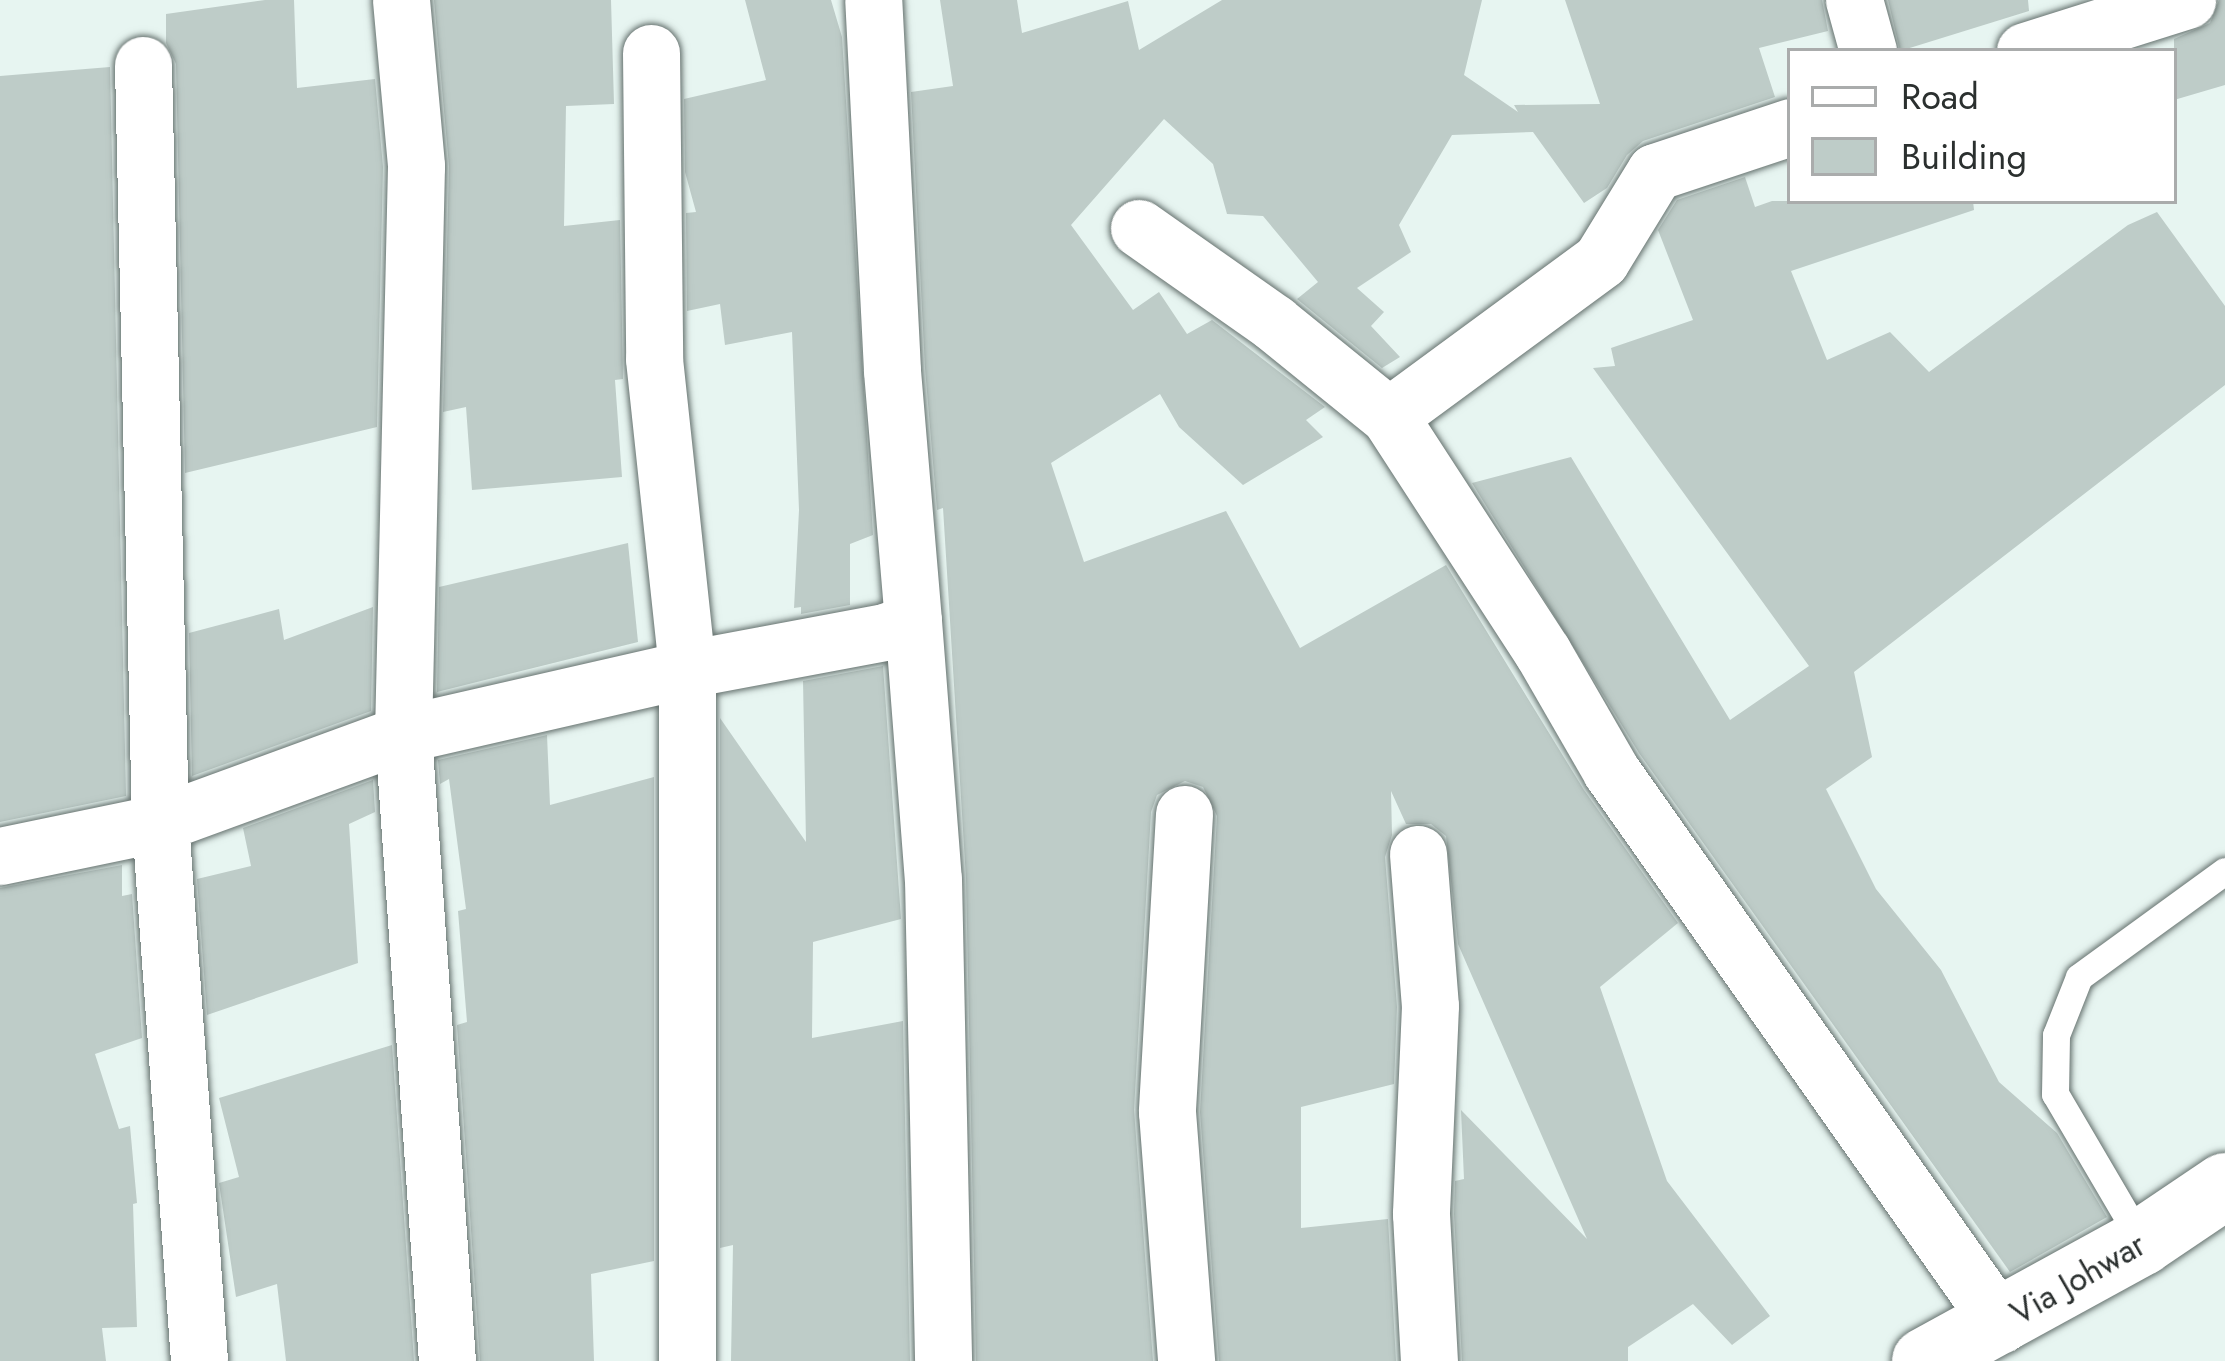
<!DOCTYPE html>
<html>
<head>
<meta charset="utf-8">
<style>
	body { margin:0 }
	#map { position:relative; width:2225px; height:1361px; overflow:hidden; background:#e7f5f1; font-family:Jost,sans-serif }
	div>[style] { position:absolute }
	.building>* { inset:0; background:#beccc8 }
	.roads { filter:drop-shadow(0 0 3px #65716e) drop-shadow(0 0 3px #65716e) }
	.lane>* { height:27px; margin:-13.5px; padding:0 13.5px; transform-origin:13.5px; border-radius:13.5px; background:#fff }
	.street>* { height:57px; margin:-28.5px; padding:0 28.5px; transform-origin:28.5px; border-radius:28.5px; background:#fff }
	.secondary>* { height:66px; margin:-33px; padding:0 33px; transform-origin:33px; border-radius:33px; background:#fff }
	span { translate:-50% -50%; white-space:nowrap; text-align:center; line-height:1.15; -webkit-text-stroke:12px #fff; paint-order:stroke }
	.street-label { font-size:33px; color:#2b302f }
	.legend { position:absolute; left:1787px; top:48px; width:390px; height:156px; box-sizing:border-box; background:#fff; border:3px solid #aaacac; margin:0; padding:15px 21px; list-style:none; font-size:36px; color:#2b302f }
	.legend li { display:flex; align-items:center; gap:24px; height:60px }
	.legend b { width:60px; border:3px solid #aaacac }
</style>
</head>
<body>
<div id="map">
	<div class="building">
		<i style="clip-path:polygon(265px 0,294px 0,297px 88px,375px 79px,383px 167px,377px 427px,185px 473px,176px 64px,166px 43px,166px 14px)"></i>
		<i style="clip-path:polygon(434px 0,611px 0,614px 104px,566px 106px,564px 226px,620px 220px,623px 379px,615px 380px,622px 477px,472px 490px,466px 407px,443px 412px,449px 166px)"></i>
		<i style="clip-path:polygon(745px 0,831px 0,842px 37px,873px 535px,850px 544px,850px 605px,801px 614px,801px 607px,794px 608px,799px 510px,792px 332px,725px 345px,720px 304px,687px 311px,686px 213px,696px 212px,685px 172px,684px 99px,766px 80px)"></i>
		<i style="clip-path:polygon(940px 0,1017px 0,1022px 33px,1128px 1px,1139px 50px,1222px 0,1482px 0,1464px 75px,1518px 112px,1514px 105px,1600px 104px,1565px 0,1822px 0,1828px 31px,1759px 48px,1775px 97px,1643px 141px,1627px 155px,1607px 188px,1584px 203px,1533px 132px,1452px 135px,1399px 225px,1411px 252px,1357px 288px,1384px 312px,1371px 326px,1400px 357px,1382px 368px,1297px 299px,1318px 282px,1263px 216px,1227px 214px,1213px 164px,1164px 119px,1071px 225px,1133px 310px,1159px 292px,1187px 334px,1212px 320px,1325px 407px,1306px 420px,1323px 437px,1243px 485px,1179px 427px,1160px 394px,1051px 463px,1084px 562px,1226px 511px,1300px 648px,1446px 565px,1584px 790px,1678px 923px,1600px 987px,1667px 1181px,1770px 1316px,1732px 1345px,1693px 1304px,1628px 1347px,1628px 1361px,1462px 1361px,1454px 1214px,1455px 1181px,1464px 1179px,1461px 1110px,1587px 1239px,1458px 944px,1446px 836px,1431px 824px,1406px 824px,1391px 791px,1392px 835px,1385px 857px,1397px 1007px,1394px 1084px,1301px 1107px,1301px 1228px,1388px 1219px,1396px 1361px,1219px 1361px,1200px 1112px,1217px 816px,1203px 787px,1185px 781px,1157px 795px,1151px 812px,1134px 1110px,1153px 1361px,976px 1361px,966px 878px,943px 508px,937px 510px,925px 368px,911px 92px,953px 86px)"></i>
		<i style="clip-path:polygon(1888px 0,2028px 0,2029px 11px,1900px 51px)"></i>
		<i style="clip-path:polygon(2219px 0,2225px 0,2225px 85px,2174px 100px,2174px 39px,2210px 23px)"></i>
		<i style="clip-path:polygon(110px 67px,126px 796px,0 822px,0 76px)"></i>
		<i style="clip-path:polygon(1745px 177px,1755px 207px,1772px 201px,1973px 201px,1974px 210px,1791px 271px,1827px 360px,1890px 332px,1929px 372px,2128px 225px,2157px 212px,2225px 306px,2225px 385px,1854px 672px,1872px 757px,1826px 789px,1876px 889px,1941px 970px,1999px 1082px,2057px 1133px,2107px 1217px,2010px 1272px,1639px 753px,1472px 483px,1571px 457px,1730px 720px,1809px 666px,1593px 368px,1615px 366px,1611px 348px,1693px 320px,1658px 230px,1677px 200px)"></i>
		<i style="clip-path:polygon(628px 543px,638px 642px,437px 692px,439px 587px)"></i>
		<i style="clip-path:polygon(373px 607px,371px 711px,192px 776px,189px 633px,279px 609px,284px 640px)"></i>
		<i style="clip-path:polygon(883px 666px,901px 919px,813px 942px,812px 1038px,903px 1021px,910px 1361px,731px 1361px,733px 1245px,720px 1248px,720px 718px,806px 842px,803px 681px)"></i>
		<i style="clip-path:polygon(547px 735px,550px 805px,654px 777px,654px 1261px,591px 1274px,594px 1361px,480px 1361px,457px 1025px,467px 1022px,458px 911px,466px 909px,449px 779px,440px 784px,438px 760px)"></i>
		<i style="clip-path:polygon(373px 780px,375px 812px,349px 824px,358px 963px,207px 1015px,197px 879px,251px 866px,243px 828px)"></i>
		<i style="clip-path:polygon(122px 865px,122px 896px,132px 894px,142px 1038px,95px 1054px,119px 1129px,130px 1126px,137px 1203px,133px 1204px,137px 1327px,102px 1328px,106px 1361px,0 1361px,0 888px)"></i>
		<i style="clip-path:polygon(392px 1045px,414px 1361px,286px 1361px,277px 1284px,236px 1297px,219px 1183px,239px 1177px,219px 1098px)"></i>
	</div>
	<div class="roads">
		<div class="lane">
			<i style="left:2142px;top:1242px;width:172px;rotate:-120.4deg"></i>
			<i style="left:2055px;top:1094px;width:59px;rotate:-89deg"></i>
			<i style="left:2056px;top:1035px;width:62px;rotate:-68.4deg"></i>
			<i style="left:2079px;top:977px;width:180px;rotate:-36deg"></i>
		</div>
		<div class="street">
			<i style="left:401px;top:0;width:167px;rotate:84.8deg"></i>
			<i style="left:416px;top:166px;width:568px;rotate:91.31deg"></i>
			<i style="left:403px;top:734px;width:629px;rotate:85.99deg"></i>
			<i style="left:1854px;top:0;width:53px;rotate:74.6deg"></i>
			<i style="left:2025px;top:51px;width:170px;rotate:-17.5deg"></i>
			<i style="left:651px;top:53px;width:306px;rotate:89.4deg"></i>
			<i style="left:654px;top:359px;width:312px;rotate:83.9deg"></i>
			<i style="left:687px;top:669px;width:692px;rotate:90deg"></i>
			<i style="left:143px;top:65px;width:758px;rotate:88.72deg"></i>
			<i style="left:160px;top:823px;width:539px;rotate:85.85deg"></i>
			<i style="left:1139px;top:228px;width:165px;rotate:35.1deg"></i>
			<i style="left:1274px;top:323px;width:148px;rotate:39deg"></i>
			<i style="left:1389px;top:416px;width:283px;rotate:57deg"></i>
			<i style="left:1543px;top:653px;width:136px;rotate:60deg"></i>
			<i style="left:1611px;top:771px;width:677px;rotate:54.81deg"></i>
			<i style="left:1389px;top:416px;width:263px;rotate:-36.3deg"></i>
			<i style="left:1601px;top:260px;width:103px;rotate:-58.5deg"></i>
			<i style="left:1655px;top:172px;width:142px;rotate:-18.4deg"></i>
			<i style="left:913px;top:621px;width:259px;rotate:85.6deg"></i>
			<i style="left:933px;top:879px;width:482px;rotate:88.8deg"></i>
			<i style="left:1184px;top:814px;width:298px;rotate:93.3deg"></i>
			<i style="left:1167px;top:1112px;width:250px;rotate:85.6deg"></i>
			<i style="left:1418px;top:854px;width:152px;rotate:85.5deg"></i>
			<i style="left:1430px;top:1006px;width:208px;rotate:92.5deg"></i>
			<i style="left:1421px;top:1214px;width:147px;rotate:86.9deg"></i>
			<i style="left:0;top:856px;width:163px;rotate:-11.7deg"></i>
			<i style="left:160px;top:823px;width:259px;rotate:-20.1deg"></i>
			<i style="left:403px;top:734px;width:291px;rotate:-12.9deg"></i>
			<i style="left:687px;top:669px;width:201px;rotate:-10.6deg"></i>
			<i style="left:885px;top:632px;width:30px;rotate:-21deg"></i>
			<i style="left:913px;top:621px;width:252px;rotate:-94.8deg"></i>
			<i style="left:892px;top:370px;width:370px;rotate:-92.9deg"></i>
		</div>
		<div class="secondary">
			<i style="left:1925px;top:1361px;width:247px;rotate:-28.7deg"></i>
			<i style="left:2142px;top:1242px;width:100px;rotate:-34deg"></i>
		</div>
	</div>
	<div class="street-label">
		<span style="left:2078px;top:1279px;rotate:-30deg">Via Johwar</span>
	</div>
	<ul class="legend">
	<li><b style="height:15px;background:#fff"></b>Road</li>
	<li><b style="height:33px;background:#beccc8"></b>Building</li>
	</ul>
</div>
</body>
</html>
